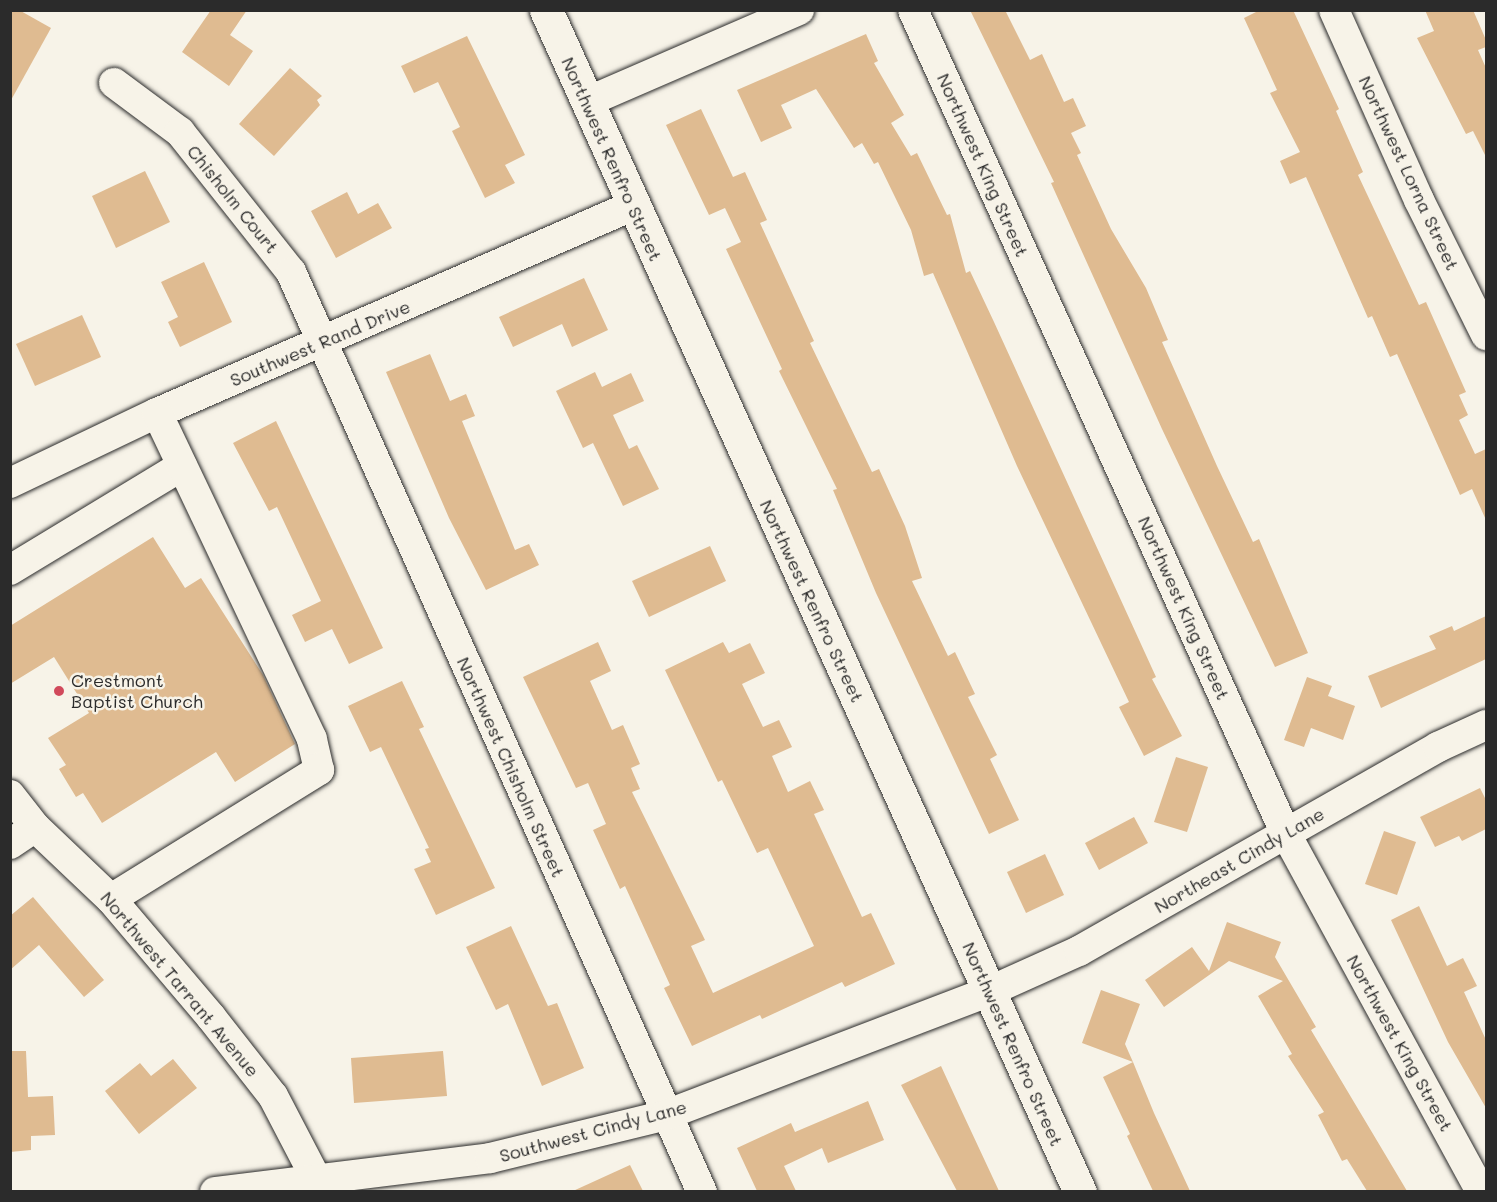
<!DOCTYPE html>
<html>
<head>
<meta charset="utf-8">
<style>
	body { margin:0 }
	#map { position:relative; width:1497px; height:1202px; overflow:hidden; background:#f7f3e8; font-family:Mali,sans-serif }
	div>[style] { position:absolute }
	.building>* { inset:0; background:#dfbb91 }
	.roads { filter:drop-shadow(0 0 2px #2b2b2b) drop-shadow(0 0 2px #2b2b2b) }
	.minor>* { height:30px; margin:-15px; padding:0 15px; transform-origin:15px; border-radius:15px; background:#f7f3e8 }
	.major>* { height:33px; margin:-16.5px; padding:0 16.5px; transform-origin:16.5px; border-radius:16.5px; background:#f7f3e8 }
	.dots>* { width:16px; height:16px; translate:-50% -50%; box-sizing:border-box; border:3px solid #f7f3e8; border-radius:50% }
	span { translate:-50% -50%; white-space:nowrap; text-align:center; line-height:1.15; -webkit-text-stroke:5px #f7f3e8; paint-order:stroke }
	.street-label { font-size:18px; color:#2b2b2b }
	.poi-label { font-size:18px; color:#2b2b2b }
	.left { translate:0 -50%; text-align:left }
	.frame { position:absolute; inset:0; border:12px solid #2b2b2b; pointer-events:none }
</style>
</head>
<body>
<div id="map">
	<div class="building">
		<i style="clip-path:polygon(10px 10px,19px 10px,51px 28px,10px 102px)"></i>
		<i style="clip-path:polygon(211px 10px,247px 10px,230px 35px,253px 51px,229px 86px,182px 52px)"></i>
		<i style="clip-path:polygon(970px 10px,1005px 10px,1030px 60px,1042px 54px,1064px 102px,1073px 98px,1086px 126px,1071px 133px,1081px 153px,1077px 155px,1111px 229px,1146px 288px,1168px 340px,1162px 342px,1217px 466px,1253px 542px,1259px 539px,1308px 653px,1275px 667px,1162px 429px,1051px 183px,1054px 182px)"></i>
		<i style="clip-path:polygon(1260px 10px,1293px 10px,1339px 109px,1336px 111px,1363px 172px,1358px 175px,1419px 305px,1426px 302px,1466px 392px,1459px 395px,1468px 415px,1459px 420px,1475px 454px,1486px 449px,1486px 520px,1472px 489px,1460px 495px,1397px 354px,1390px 357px,1372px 316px,1368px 318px,1306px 177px,1290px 184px,1280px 161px,1300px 152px,1270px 93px,1277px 90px,1244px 18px)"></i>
		<i style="clip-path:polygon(1425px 10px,1473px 10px,1486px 40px,1486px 47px,1478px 50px,1486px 68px,1486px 157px,1473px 131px,1466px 134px,1417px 38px,1434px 31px)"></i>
		<i style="clip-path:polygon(866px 34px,878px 61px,874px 63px,904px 115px,891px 123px,911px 156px,917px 153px,947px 215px,950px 214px,966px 273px,970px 271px,994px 322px,1156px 677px,1152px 679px,1182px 736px,1144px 756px,1119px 707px,1129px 702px,1017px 466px,933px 273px,924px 276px,911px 230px,878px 162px,874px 164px,862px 143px,854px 148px,816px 89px,781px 105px,792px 128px,761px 142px,737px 90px)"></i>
		<i style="clip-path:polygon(467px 36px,525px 155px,505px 165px,515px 183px,485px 198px,452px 131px,460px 127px,438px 82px,414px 93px,401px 66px)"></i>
		<i style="clip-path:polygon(290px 68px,322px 96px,317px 100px,320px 105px,274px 156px,239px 124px)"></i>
		<i style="clip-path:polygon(701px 109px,733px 177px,745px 172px,767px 220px,760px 223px,814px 341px,810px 343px,872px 472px,879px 469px,905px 526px,922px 578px,912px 581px,948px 656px,955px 652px,975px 694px,968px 697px,997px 755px,990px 759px,1019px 820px,989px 834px,876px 593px,833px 490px,837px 489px,779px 371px,782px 369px,726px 249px,741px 242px,725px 208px,709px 215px,666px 125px)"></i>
		<i style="clip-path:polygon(145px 171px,170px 222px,116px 248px,92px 196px)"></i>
		<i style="clip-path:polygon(347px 192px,358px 214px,378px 203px,392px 228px,336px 258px,311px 211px)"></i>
		<i style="clip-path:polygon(204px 262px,232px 322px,180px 347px,168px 322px,178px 317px,161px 282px)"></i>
		<i style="clip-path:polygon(584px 278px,608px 330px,572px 347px,562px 324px,513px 347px,499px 317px)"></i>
		<i style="clip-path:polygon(82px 315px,101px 357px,35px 386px,16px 344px)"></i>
		<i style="clip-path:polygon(430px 354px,450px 401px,466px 394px,475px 416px,462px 421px,515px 550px,529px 544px,539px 565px,486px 590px,449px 518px,386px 372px)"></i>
		<i style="clip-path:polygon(595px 372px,602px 387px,631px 373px,644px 401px,613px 415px,629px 449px,637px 445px,659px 489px,623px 506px,593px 443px,583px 448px,556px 391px)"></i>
		<i style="clip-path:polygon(276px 421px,383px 648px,349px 664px,332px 629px,305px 642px,292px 615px,321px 601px,277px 507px,269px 511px,233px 443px)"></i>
		<i style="clip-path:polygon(153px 537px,185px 588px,201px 578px,263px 675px,295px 744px,235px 782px,216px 752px,102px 823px,83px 793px,76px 797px,59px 769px,66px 765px,48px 738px,89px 713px,54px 657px,10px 684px,10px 626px)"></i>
		<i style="clip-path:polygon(710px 546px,726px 581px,649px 617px,632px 581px)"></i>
		<i style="clip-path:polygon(1486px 616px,1486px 659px,1381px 708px,1368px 676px,1436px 649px,1429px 636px,1452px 626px,1454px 631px)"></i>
		<i style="clip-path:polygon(598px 642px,611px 671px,590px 681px,612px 730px,623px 725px,640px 764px,631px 768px,640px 789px,632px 792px,705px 940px,691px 946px,713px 993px,814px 946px,768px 848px,757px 853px,722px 780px,718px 782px,665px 670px,723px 642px,729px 653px,750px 643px,765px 673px,742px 684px,763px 727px,779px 720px,792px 747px,772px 756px,788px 792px,810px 781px,824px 810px,814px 814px,862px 917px,871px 913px,895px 964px,845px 987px,842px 982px,762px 1019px,760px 1015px,692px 1046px,664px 988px,670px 985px,625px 886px,620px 889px,593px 830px,606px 824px,588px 783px,576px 788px,523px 677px)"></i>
		<i style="clip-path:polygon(1307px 677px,1332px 686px,1328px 696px,1355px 706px,1343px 740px,1311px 728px,1304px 747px,1284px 740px)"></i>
		<i style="clip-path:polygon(402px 681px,424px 727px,419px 729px,495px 888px,436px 915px,414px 869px,431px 862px,425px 849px,429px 848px,381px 747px,370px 752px,348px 706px)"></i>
		<i style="clip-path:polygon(1176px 757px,1208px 767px,1187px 832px,1154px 822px)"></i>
		<i style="clip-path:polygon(1480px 788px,1486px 800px,1486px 829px,1462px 841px,1459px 836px,1435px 847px,1420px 817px)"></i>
		<i style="clip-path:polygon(1134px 817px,1148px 843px,1099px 870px,1085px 843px)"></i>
		<i style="clip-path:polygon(1384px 831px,1416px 842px,1397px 895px,1365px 884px)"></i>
		<i style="clip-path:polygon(1045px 854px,1064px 895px,1026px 913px,1007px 872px)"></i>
		<i style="clip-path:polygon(33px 897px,104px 980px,84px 997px,39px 945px,10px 970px,10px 916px)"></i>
		<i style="clip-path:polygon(1419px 906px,1447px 966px,1463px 958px,1477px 986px,1464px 992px,1486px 1040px,1486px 1108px,1448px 1042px,1391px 920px)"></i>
		<i style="clip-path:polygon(1227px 922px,1281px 942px,1275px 957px,1316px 1027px,1311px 1030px,1407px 1191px,1367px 1191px,1347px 1159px,1342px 1161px,1318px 1115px,1324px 1112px,1288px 1056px,1292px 1054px,1258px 996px,1283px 981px,1229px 961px,1164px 1007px,1145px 980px,1192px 947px,1209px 971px)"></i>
		<i style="clip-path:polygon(511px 926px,548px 1006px,557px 1003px,584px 1068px,542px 1086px,508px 1004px,496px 1010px,466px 947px)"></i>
		<i style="clip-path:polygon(1101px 990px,1140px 1004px,1125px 1044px,1133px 1062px,1082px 1043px)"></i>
		<i style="clip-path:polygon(10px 1051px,26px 1051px,28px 1097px,53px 1096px,55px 1135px,31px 1136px,31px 1150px,10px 1152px)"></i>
		<i style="clip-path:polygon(443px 1051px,447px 1096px,354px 1103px,351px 1058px)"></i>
		<i style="clip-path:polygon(173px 1059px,197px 1088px,139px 1134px,105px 1091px,140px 1063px,151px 1076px)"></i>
		<i style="clip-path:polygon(1133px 1062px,1154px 1113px,1190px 1191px,1153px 1191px,1127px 1136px,1130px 1134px,1103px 1077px)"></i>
		<i style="clip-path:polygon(941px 1066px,964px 1116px,999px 1191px,957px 1191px,901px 1085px)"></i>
		<i style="clip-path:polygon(868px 1101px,884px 1140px,828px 1163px,822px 1148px,784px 1166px,796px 1191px,757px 1191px,737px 1148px,791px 1123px,795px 1132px)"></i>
		<i style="clip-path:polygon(630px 1165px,643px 1191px,573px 1191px)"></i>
	</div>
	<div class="roads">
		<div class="minor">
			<i style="left:913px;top:10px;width:904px;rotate:65.65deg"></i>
			<i style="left:1286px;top:834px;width:408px;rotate:61.4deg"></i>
			<i style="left:1334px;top:10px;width:208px;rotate:65.9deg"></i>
			<i style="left:1419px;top:200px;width:151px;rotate:63.6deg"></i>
			<i style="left:114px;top:83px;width:82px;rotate:36.6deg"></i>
			<i style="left:180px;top:132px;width:179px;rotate:51.6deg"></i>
			<i style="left:291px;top:272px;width:1008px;rotate:65.93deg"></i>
			<i style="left:589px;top:101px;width:229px;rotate:-23.4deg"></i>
			<i style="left:10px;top:483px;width:163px;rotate:-25.5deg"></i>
			<i style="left:157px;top:413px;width:518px;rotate:-23.55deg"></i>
			<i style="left:10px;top:570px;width:201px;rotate:-31.2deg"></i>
			<i style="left:10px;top:795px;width:41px;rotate:52deg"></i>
			<i style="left:35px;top:827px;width:105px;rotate:43.5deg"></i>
			<i style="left:111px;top:899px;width:155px;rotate:49.7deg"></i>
			<i style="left:211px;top:1017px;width:100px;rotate:51.9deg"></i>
			<i style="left:273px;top:1096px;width:108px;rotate:62.5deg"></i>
			<i style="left:10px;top:844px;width:30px;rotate:-34deg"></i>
			<i style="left:111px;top:899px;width:245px;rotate:-31.8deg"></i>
			<i style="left:319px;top:770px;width:32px;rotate:-103deg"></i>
			<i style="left:312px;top:739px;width:361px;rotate:-115.4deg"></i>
			<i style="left:215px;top:1192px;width:277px;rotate:-7deg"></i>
			<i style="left:490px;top:1158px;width:181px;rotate:-13.7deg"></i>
			<i style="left:666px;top:1115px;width:347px;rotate:-20.9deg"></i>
			<i style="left:990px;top:991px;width:98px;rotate:-24.2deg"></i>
			<i style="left:1079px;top:951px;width:413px;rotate:-29.6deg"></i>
			<i style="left:1438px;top:747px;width:53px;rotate:-24.6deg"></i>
		</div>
		<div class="major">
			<i style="left:546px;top:10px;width:1297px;rotate:65.69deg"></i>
		</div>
	</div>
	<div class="dots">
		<i style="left:59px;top:691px;background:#d1495b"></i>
	</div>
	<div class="street-label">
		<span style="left:612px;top:159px;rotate:66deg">Northwest Renfro Street</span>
		<span style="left:983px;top:165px;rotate:66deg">Northwest King Street</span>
		<span style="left:1409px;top:173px;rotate:65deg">Northwest Lorna Street</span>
		<span style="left:233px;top:199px;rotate:51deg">Chisholm Court</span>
		<span style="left:320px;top:343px;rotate:-23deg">Southwest Rand Drive</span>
		<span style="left:812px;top:601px;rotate:65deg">Northwest Renfro Street</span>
		<span style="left:1184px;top:608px;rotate:66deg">Northwest King Street</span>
		<span style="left:511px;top:767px;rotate:66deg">Northwest Chisholm Street</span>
		<span style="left:1239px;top:860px;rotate:-30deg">Northeast Cindy Lane</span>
		<span style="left:180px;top:984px;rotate:50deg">Northwest Tarrant Avenue</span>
		<span style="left:1400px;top:1043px;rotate:61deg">Northwest King Street</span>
		<span style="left:1013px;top:1044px;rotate:66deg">Northwest Renfro Street</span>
		<span style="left:593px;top:1131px;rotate:-15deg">Southwest Cindy Lane</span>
	</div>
	<div class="poi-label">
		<span class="left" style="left:71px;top:691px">Crestmont<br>Baptist Church</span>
	</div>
	<div class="frame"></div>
</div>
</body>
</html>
